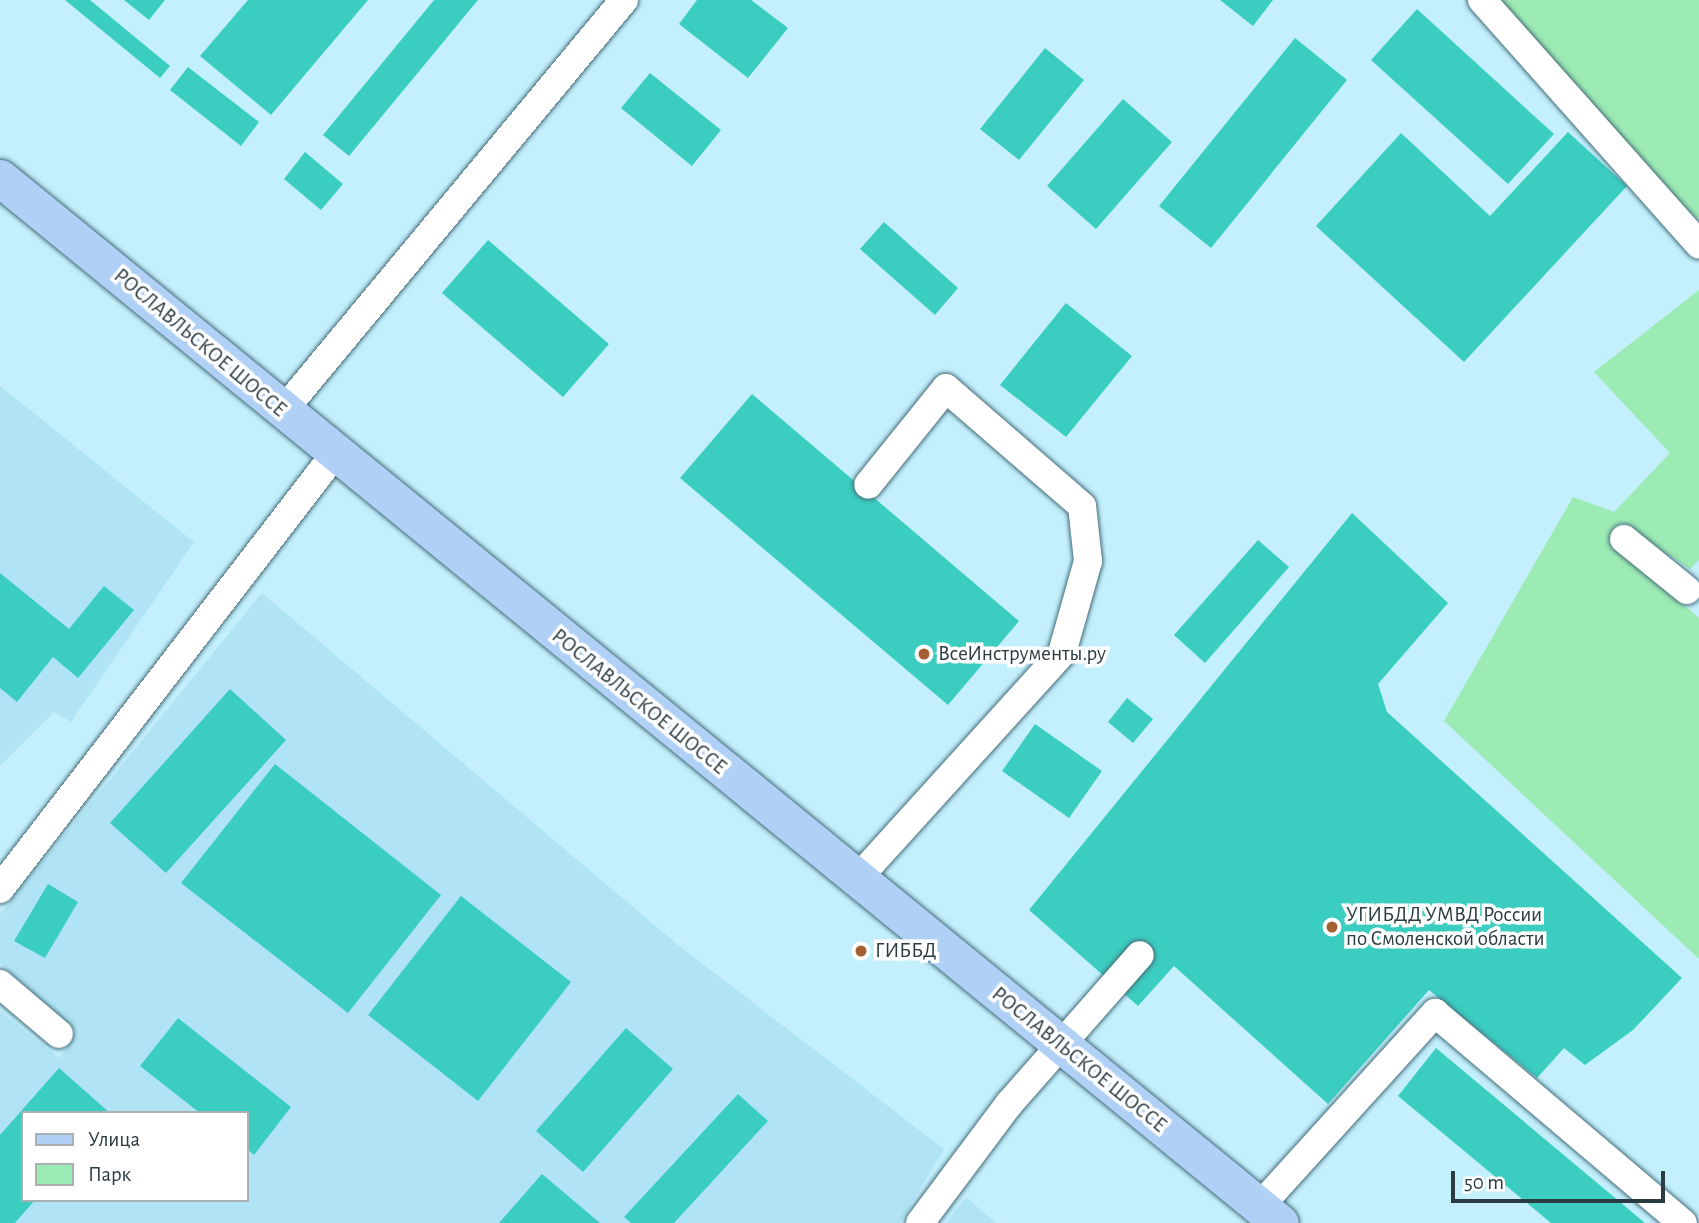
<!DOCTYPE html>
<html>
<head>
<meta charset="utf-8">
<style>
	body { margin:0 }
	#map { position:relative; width:1699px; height:1223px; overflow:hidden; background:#c4f0fe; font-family:"Alegreya Sans",sans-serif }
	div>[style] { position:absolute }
	.built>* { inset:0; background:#b0e4f5 }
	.green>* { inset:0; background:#9ceab4 }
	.building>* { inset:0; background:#3bcdc0 }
	.roads { filter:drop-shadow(0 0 2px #446c78) drop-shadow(0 0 2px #446c78) }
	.minor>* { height:28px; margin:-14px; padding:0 14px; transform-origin:14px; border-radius:14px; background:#fff }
	.major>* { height:37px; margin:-18.5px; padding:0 18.5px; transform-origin:18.5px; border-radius:18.5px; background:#b0d0f5 }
	.dots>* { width:19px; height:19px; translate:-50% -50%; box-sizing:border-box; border:4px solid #fff; border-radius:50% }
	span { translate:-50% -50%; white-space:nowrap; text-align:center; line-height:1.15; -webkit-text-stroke:7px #fff; paint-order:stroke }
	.street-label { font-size:21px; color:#2a3b41 }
	.poi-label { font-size:21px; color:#2a3b41 }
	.left { translate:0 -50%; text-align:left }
	.legend { position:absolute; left:21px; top:1111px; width:228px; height:91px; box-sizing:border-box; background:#fff; border:2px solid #aab1b3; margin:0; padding:9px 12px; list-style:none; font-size:21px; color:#2a3b41 }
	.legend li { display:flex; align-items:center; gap:14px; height:35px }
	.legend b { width:35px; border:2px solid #aab1b3 }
	.scale { position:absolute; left:1451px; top:1171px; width:214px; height:32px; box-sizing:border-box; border:4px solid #2a3b41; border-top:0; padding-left:9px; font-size:21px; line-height:24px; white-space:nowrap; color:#2a3b41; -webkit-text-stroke:5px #fff; paint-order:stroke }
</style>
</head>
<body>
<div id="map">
	<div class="built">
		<i style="clip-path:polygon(0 386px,194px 542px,71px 722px,54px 712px,0 766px)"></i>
		<i style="clip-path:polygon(evenodd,262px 593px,678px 945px,944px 1149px,900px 1223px,0 1223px,0 1011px,59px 1058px,76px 1032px,0 963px,0 914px,262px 593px,23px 1113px,247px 1113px,247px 1200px,23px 1200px,23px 1113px)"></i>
		<i style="clip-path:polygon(966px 1197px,996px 1223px,946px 1223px)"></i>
	</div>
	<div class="green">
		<i style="clip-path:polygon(1466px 0,1699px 0,1699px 220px)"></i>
		<i style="clip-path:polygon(1699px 290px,1699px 560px,1690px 569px,1624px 525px,1610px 540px,1699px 618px,1699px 959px,1444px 721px,1573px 497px,1614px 512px,1670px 453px,1594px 372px)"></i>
	</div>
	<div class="building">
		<i style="clip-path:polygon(65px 0,90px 0,170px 66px,160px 78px)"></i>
		<i style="clip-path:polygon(124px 0,165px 0,149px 20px)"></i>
		<i style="clip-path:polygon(248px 0,368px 0,271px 115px,200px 56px)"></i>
		<i style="clip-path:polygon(434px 0,478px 0,349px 156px,323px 135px)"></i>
		<i style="clip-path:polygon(697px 0,751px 0,788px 28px,748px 78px,679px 24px)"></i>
		<i style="clip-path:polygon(1220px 0,1273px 0,1253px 26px)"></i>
		<i style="clip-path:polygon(1417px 9px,1554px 134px,1508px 184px,1371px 60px)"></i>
		<i style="clip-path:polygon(1295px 38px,1347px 80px,1211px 248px,1159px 206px)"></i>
		<i style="clip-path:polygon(1045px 48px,1084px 80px,1019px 160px,980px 129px)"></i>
		<i style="clip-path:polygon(188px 67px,259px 122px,241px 146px,170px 90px)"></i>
		<i style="clip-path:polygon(650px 73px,721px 130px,692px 166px,621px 108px)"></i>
		<i style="clip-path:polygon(1123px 99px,1172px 142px,1096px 229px,1047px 186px)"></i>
		<i style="clip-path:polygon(1568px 132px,1627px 186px,1464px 362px,1316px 226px,1401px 133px,1490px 216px)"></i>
		<i style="clip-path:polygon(305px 152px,343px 184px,321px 210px,284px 179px)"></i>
		<i style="clip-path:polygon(884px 222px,958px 288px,935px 315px,860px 249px)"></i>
		<i style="clip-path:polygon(488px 240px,609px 344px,563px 397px,442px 293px)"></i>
		<i style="clip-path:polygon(1066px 303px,1132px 356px,1066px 437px,1000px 385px)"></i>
		<i style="clip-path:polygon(752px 394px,1019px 621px,948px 705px,680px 478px)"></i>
		<i style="clip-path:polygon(1352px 513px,1448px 603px,1378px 684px,1387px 712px,1682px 978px,1633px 1030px,1585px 1065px,1564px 1048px,1537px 1078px,1429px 990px,1328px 1104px,1174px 966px,1138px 1006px,1029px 910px)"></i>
		<i style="clip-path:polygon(1258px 540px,1289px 567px,1205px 663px,1174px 635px)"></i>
		<i style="clip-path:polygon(0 573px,69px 629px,104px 586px,134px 610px,78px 678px,53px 657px,17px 702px,0 688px)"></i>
		<i style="clip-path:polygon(230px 689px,286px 740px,166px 873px,110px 823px)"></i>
		<i style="clip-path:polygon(1127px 698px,1153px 719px,1133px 743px,1108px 722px)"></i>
		<i style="clip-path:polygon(1035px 724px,1102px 771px,1069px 818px,1002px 771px)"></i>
		<i style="clip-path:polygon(275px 764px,441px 895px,348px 1013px,181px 883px)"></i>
		<i style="clip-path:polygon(48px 884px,78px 902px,45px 958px,14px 941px)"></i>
		<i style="clip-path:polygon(461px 896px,571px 982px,478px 1101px,368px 1015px)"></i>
		<i style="clip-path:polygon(178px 1018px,291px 1107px,254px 1155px,247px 1149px,247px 1113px,200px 1113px,140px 1066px)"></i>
		<i style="clip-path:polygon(626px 1028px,673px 1069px,583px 1172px,536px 1131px)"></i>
		<i style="clip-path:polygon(1436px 1048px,1626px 1207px,1645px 1223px,1551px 1223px,1398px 1096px)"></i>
		<i style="clip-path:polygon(59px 1068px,110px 1113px,23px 1113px,23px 1200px,35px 1200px,15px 1223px,0 1223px,0 1135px)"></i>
		<i style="clip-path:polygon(738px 1094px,768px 1121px,674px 1223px,631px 1223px,624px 1217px)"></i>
		<i style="clip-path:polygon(542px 1174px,600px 1223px,499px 1223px)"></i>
	</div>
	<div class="roads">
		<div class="minor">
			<i style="left:1482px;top:0;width:327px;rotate:48.4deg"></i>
			<i style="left:283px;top:411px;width:534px;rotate:-50.32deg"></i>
			<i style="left:1624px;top:539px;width:81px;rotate:39deg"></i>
			<i style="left:858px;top:878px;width:304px;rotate:-47.8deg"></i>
			<i style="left:1062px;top:653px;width:96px;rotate:-74.2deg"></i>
			<i style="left:1088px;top:561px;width:55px;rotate:-96.2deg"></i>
			<i style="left:1082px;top:506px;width:180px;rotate:-139.1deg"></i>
			<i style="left:946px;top:388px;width:124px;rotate:128.8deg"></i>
			<i style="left:0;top:889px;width:548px;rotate:-52.42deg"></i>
			<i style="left:0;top:984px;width:77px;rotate:40.3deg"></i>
			<i style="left:1260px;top:1206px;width:261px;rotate:-47.8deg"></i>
			<i style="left:1435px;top:1013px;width:325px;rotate:40.3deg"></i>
			<i style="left:920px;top:1223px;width:149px;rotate:-53.2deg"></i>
			<i style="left:1009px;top:1104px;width:198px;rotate:-48.7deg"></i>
		</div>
		<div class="major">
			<i style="left:0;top:178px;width:1652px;rotate:39.23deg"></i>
		</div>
	</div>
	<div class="dots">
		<i style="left:924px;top:654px;background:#a35f2f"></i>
		<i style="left:1332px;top:927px;background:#a35f2f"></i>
		<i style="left:861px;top:951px;background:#a35f2f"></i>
	</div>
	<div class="street-label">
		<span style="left:200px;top:343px;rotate:40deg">РОСЛАВЛЬСКОЕ ШОССЕ</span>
		<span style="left:639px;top:702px;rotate:39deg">РОСЛАВЛЬСКОЕ ШОССЕ</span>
		<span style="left:1079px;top:1060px;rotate:39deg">РОСЛАВЛЬСКОЕ ШОССЕ</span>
	</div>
	<div class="poi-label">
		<span class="left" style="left:938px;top:654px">ВсеИнструменты.ру</span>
		<span class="left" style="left:1346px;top:927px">УГИБДД УМВД России<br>по Смоленской области</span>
		<span class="left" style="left:875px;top:951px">ГИББД</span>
	</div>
	<ul class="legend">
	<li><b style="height:9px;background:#b0d0f5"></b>Улица</li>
	<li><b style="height:19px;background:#9ceab4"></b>Парк</li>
	</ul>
	<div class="scale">50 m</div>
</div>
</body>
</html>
